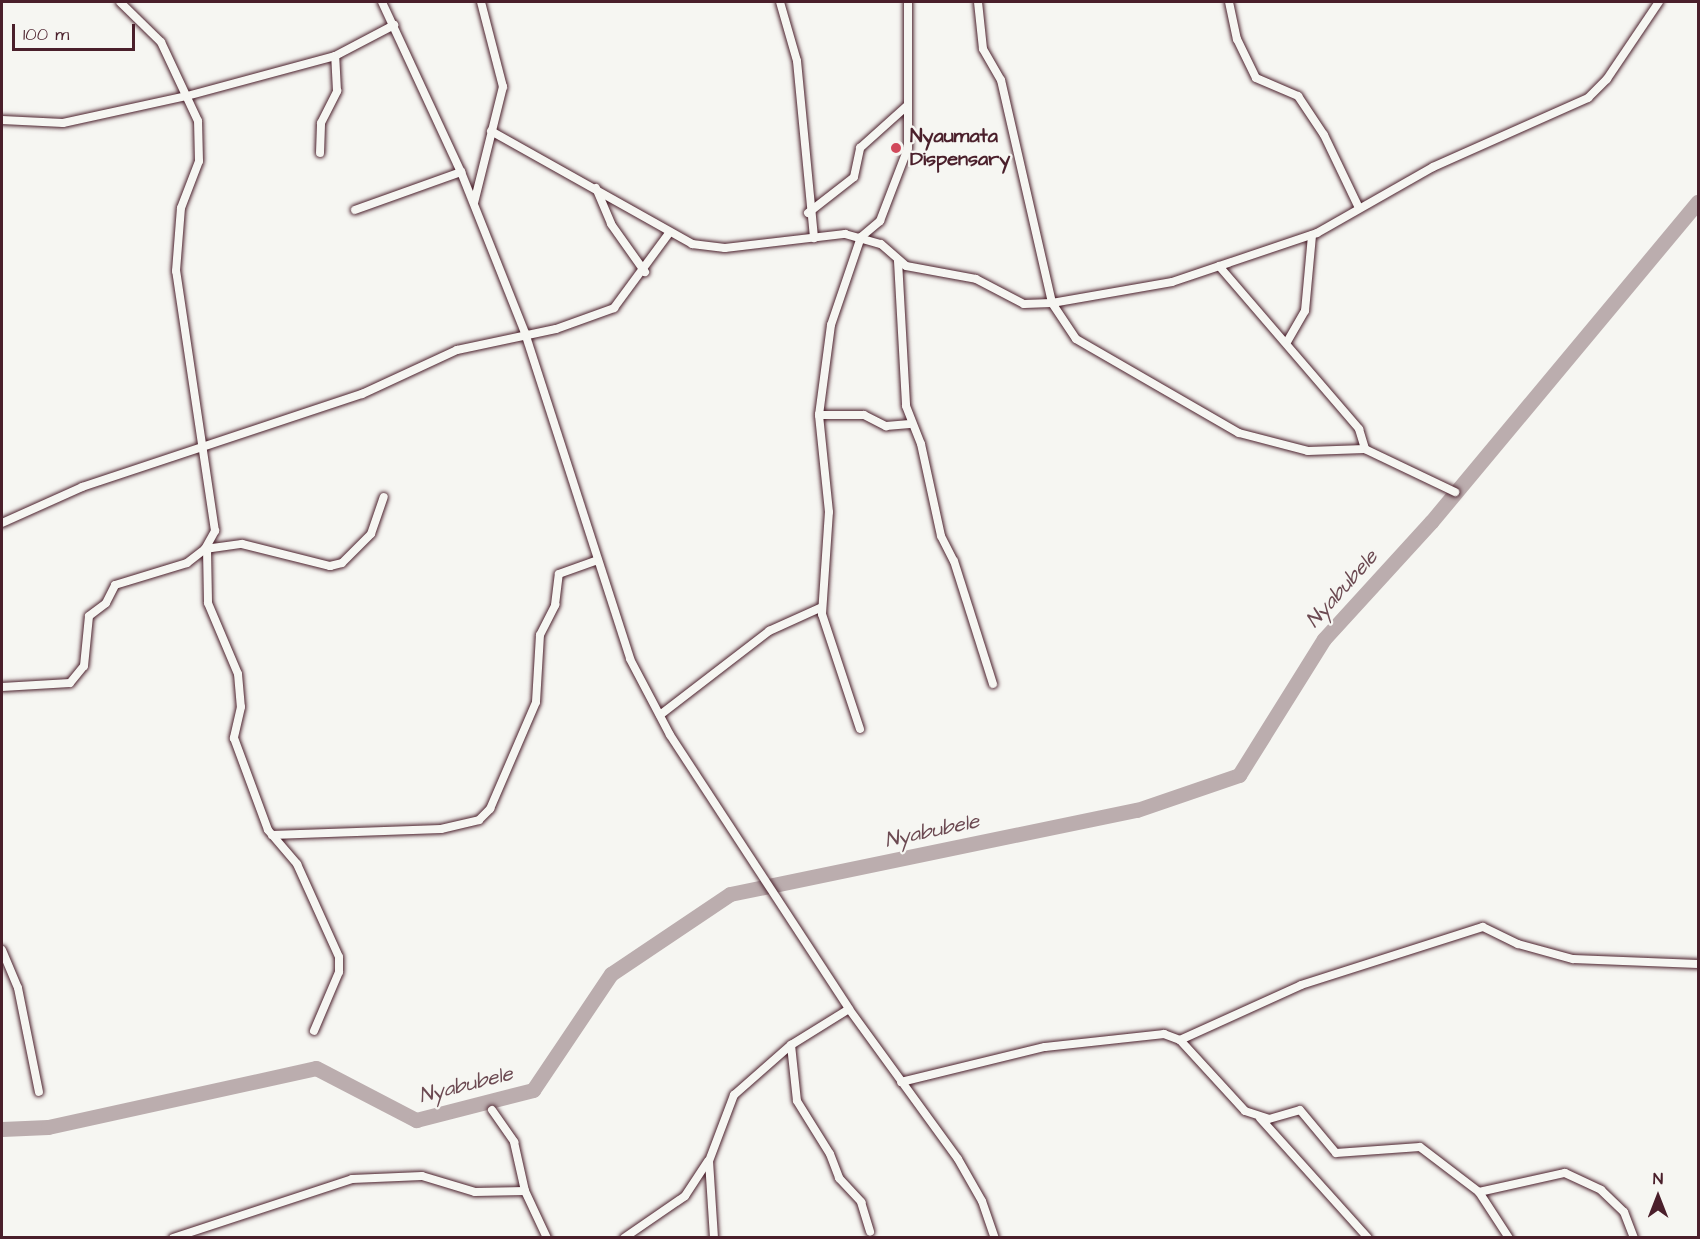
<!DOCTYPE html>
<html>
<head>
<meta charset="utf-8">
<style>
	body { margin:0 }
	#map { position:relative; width:1700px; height:1239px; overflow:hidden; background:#f6f6f2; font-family:"Architects Daughter",sans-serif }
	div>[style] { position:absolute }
	.river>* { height:15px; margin:-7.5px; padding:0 7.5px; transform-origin:7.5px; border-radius:7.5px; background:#bbadae }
	.roads { filter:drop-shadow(0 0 2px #4a1f2b) drop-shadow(0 0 2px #4a1f2b) }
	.minor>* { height:8px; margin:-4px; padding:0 4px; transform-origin:4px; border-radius:4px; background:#f6f6f2 }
	.dots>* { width:16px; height:16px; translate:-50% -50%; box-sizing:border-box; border:3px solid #f6f6f2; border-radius:50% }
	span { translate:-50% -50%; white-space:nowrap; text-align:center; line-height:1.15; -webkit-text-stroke:4.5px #f6f6f2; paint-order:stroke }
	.poi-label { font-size:20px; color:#4a1f2b; font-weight:700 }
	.left { translate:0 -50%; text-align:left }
	.water-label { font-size:21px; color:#6c4a52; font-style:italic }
	.frame { position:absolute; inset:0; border:3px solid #4a1f2b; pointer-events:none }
	.north { position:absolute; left:1628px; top:1167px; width:60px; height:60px; -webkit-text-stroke:4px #f6f6f2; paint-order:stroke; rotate:0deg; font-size:16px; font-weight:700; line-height:24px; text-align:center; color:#4a1f2b }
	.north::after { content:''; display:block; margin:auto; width:21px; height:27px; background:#4a1f2b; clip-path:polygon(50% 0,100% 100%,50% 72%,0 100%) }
	.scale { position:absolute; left:12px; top:24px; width:123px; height:27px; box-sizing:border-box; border:3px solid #4a1f2b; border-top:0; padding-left:8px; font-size:18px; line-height:21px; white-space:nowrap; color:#4a1f2b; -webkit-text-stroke:4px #f6f6f2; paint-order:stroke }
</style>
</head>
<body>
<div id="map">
	<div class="river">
		<i style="left:2px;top:1129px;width:46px;rotate:-2.5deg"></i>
		<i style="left:48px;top:1127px;width:274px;rotate:-12.4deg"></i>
		<i style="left:316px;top:1068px;width:113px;rotate:27.5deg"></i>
		<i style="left:416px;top:1120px;width:121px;rotate:-14.4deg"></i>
		<i style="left:533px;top:1090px;width:140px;rotate:-56.1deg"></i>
		<i style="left:611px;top:974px;width:143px;rotate:-33.9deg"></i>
		<i style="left:730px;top:894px;width:416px;rotate:-11.7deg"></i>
		<i style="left:1137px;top:810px;width:108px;rotate:-18.9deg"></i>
		<i style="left:1239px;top:775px;width:160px;rotate:-58deg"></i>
		<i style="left:1324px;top:639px;width:159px;rotate:-47.6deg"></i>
		<i style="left:1431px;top:522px;width:417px;rotate:-50.2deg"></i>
	</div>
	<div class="roads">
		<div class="minor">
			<i style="left:382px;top:2px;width:187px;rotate:65.1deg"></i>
			<i style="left:461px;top:172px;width:173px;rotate:68.3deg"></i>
			<i style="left:525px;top:333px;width:342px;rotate:72.1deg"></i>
			<i style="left:630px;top:659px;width:86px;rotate:62.2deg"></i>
			<i style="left:670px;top:735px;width:327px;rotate:56.8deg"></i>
			<i style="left:849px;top:1009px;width:185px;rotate:54deg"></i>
			<i style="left:958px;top:1159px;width:48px;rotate:60.3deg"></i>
			<i style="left:982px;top:1201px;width:39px;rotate:71deg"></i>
			<i style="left:780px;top:2px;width:61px;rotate:73.9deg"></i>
			<i style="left:797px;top:61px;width:178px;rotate:84.5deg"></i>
			<i style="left:978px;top:2px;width:47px;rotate:83.9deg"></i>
			<i style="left:983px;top:49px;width:36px;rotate:60deg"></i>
			<i style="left:1001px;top:80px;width:229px;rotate:77.1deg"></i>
			<i style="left:1052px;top:303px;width:43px;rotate:56.3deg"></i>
			<i style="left:1076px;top:339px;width:188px;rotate:30deg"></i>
			<i style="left:1239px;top:433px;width:71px;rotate:14.6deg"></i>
			<i style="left:1308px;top:451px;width:57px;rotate:-2deg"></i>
			<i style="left:1365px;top:449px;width:100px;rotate:25.5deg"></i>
			<i style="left:1229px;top:2px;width:38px;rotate:78deg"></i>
			<i style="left:1237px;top:39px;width:43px;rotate:64deg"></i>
			<i style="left:1256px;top:78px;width:46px;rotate:23.2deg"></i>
			<i style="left:1298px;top:96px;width:47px;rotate:56.3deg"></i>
			<i style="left:1324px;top:135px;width:79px;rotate:64.4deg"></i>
			<i style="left:2px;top:120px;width:61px;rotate:2.8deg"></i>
			<i style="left:63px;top:123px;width:127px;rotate:-12.3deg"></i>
			<i style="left:187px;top:96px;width:153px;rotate:-15.1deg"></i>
			<i style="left:335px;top:56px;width:67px;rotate:-27.7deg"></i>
			<i style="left:491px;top:131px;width:231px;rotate:29.3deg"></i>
			<i style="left:692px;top:244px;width:33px;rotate:7deg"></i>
			<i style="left:725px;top:248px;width:121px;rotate:-6.7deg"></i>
			<i style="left:845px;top:234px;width:37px;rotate:16deg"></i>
			<i style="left:881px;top:244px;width:33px;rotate:41deg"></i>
			<i style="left:906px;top:266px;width:71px;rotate:10.5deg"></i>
			<i style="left:976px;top:279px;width:54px;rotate:27.5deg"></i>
			<i style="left:1024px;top:304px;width:28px;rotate:-2deg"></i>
			<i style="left:1052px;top:303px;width:122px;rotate:-9.9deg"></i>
			<i style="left:1172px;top:282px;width:153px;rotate:-18.7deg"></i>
			<i style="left:1317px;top:233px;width:133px;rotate:-29.6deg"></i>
			<i style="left:1433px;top:167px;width:170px;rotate:-24deg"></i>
			<i style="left:1588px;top:98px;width:27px;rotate:-45deg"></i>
			<i style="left:1607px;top:79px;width:93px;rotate:-56deg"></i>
			<i style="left:320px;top:153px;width:30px;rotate:-88deg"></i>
			<i style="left:321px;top:123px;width:36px;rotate:-63deg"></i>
			<i style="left:337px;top:91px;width:35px;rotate:-93deg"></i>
			<i style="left:596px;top:188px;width:39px;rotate:67deg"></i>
			<i style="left:611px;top:224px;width:59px;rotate:54.7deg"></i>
			<i style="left:474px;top:203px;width:120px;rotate:-76deg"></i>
			<i style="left:503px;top:87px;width:88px;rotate:-104.5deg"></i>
			<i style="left:355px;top:210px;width:113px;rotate:-19.7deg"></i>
			<i style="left:808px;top:213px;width:58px;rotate:-38deg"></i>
			<i style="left:854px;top:177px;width:30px;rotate:-78deg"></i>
			<i style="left:860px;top:148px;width:64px;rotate:-41.9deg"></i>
			<i style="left:898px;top:261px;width:145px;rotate:86.8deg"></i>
			<i style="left:906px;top:406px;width:41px;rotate:68.5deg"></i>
			<i style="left:921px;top:444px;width:94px;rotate:77.7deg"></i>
			<i style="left:941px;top:536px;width:28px;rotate:63deg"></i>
			<i style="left:954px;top:561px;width:129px;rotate:72.4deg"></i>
			<i style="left:1219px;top:266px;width:215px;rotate:49.3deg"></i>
			<i style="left:1359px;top:429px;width:21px;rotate:73deg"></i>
			<i style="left:1287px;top:342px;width:36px;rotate:-60deg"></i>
			<i style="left:1305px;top:311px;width:76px;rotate:-84.7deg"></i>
			<i style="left:819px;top:415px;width:45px"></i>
			<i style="left:864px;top:415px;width:25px;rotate:27deg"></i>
			<i style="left:886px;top:426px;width:24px;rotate:-5deg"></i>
			<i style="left:2px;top:523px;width:88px;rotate:-24.2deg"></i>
			<i style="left:82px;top:487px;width:295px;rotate:-18.4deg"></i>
			<i style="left:362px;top:394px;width:105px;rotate:-24.9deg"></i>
			<i style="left:457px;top:350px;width:101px;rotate:-12deg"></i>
			<i style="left:556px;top:329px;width:62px;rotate:-19.9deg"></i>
			<i style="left:614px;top:308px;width:93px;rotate:-53.7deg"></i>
			<i style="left:205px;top:549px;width:37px;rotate:-8deg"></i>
			<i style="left:242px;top:544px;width:91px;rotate:14deg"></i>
			<i style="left:330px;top:566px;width:12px;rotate:-14deg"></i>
			<i style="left:342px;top:563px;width:41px;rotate:-45deg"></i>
			<i style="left:371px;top:534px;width:39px;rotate:-71deg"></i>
			<i style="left:207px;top:549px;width:54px;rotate:88.9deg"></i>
			<i style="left:208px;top:603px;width:77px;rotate:67.1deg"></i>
			<i style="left:238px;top:674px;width:33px;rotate:85deg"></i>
			<i style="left:241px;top:707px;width:32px;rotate:103deg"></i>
			<i style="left:234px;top:738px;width:98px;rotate:69.7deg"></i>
			<i style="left:268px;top:830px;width:45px;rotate:49.5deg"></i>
			<i style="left:297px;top:864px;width:102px;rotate:65.7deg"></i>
			<i style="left:339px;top:957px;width:15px;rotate:90deg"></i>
			<i style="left:339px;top:972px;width:64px;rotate:113deg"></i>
			<i style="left:2px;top:687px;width:68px;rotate:-3.4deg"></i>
			<i style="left:70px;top:683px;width:22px;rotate:-51deg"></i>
			<i style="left:84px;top:666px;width:50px;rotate:-84.3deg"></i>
			<i style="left:89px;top:616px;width:21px;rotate:-37deg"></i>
			<i style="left:106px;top:603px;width:20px;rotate:-63deg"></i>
			<i style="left:115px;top:585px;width:75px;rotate:-17deg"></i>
			<i style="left:187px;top:563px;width:23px;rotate:-38deg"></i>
			<i style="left:205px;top:549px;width:21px;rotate:-61deg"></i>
			<i style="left:215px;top:531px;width:263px;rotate:-98.5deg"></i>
			<i style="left:176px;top:271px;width:63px;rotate:-85.5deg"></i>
			<i style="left:181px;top:208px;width:50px;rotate:-69deg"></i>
			<i style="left:199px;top:161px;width:40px;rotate:-91.4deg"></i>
			<i style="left:198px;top:121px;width:87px;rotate:-115.1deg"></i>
			<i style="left:161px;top:42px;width:57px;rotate:-135.7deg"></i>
			<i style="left:660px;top:715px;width:138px;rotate:-37.6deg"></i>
			<i style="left:769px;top:631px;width:58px;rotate:-24.4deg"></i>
			<i style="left:860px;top:729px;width:121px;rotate:-108.3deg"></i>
			<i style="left:822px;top:614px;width:102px;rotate:-86.1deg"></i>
			<i style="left:829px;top:512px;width:98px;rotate:-95.9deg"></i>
			<i style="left:819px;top:415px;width:91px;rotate:-82.4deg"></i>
			<i style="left:831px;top:325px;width:93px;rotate:-71.2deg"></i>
			<i style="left:861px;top:237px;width:25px;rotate:-40deg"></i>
			<i style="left:880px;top:221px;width:78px;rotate:-69deg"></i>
			<i style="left:908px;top:148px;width:146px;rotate:-90deg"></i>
			<i style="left:272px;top:835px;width:169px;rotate:-2deg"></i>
			<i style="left:441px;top:829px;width:39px;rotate:-13deg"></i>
			<i style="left:479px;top:820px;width:16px;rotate:-45deg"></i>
			<i style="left:490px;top:809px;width:116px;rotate:-66.7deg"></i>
			<i style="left:536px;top:702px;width:67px;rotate:-86.6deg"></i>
			<i style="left:540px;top:635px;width:34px;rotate:-63deg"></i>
			<i style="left:555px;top:605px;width:31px;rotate:-83deg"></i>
			<i style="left:559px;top:574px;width:41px;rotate:-19.7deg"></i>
			<i style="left:2px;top:950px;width:41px;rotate:67.2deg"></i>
			<i style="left:18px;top:988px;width:106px;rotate:78.6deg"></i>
			<i style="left:1180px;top:1040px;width:133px;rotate:-24.4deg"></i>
			<i style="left:1301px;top:985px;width:191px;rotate:-17.7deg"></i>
			<i style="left:1483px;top:927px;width:39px;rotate:26deg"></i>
			<i style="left:1518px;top:944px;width:57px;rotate:15.3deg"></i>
			<i style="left:1573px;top:959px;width:125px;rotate:2.3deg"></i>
			<i style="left:791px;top:1045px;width:56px;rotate:83.9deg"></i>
			<i style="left:797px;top:1101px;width:62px;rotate:58.1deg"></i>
			<i style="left:830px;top:1154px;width:26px;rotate:69deg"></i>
			<i style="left:839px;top:1178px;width:33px;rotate:47deg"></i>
			<i style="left:861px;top:1202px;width:31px;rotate:73deg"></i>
			<i style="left:901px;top:1082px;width:148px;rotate:-13.7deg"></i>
			<i style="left:1045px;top:1047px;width:120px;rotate:-6.2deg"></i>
			<i style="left:1164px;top:1034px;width:17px;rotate:21deg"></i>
			<i style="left:1180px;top:1040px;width:96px;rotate:47.5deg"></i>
			<i style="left:1245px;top:1111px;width:25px;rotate:18deg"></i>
			<i style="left:1269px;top:1119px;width:32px;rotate:-16deg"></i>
			<i style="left:1300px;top:1110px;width:56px;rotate:50.1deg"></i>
			<i style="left:1336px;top:1153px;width:84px;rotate:-4.1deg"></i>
			<i style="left:1420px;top:1147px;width:74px;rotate:37.3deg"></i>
			<i style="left:1479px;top:1192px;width:88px;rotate:-12.5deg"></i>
			<i style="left:1565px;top:1173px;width:40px;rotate:25deg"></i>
			<i style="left:1601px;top:1190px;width:32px;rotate:44deg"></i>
			<i style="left:1624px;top:1212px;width:28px;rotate:69deg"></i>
			<i style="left:492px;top:1110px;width:39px;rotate:55deg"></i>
			<i style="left:514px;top:1142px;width:50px;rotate:77.3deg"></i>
			<i style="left:525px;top:1191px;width:52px;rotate:64.9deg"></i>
			<i style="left:1260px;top:1118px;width:161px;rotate:48deg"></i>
			<i style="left:1479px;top:1192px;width:55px;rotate:56.9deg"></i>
			<i style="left:173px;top:1238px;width:188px;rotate:-18.2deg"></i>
			<i style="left:352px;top:1179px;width:70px;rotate:-2.5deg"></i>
			<i style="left:422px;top:1176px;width:55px;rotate:16.8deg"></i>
			<i style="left:475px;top:1192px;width:50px;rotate:-1.1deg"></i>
			<i style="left:624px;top:1238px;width:74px;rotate:-34.5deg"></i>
			<i style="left:685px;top:1196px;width:42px;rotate:-56.7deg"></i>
			<i style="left:714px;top:1238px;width:77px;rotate:-93.7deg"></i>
			<i style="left:709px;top:1161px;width:71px;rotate:-69.3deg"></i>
			<i style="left:734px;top:1095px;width:76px;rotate:-41.3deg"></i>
			<i style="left:791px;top:1045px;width:68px;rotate:-31.8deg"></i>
		</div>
	</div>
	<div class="dots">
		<i style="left:896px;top:148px;background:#d1495b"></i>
	</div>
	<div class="poi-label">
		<span class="left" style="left:910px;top:148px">Nyaumata<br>Dispensary</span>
	</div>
	<div class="water-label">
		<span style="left:1342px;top:589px;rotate:-48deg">Nyabubele</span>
		<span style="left:932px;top:831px;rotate:-12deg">Nyabubele</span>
		<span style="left:466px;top:1085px;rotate:-14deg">Nyabubele</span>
	</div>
	<div class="frame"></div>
	<div class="north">N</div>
	<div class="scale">100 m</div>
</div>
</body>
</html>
